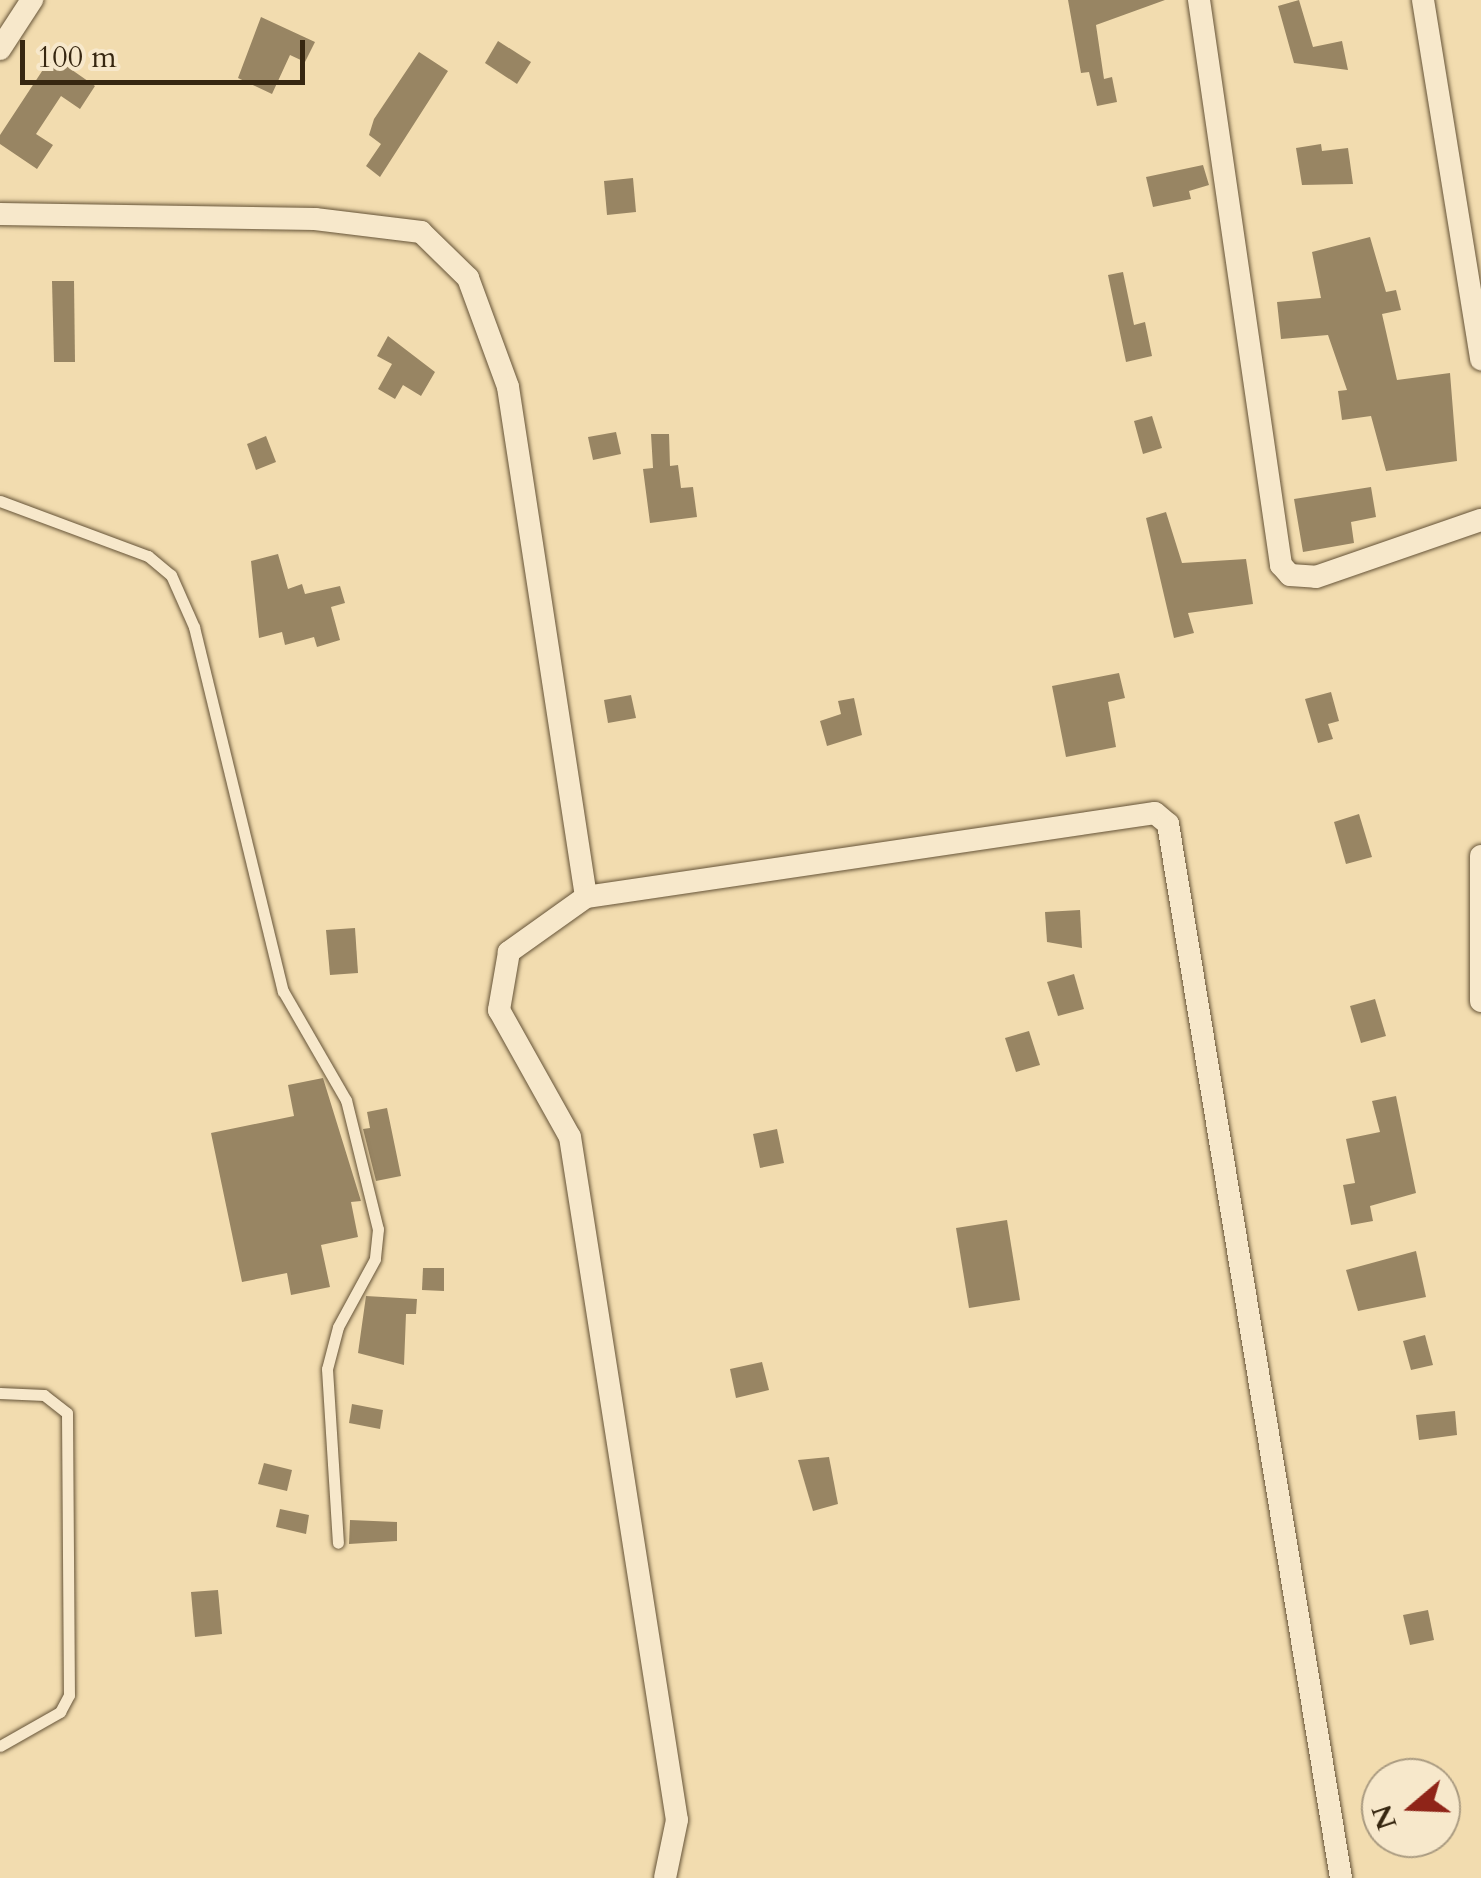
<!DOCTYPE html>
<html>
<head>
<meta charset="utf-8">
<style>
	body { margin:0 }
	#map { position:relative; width:1481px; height:1878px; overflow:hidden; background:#f2dcaf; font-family:Cardo,serif }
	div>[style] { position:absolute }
	.building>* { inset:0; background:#988563 }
	.roads { filter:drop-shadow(0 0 2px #665438) drop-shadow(0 0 2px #665438) }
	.lane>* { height:11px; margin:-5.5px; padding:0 5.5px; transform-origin:5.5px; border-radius:5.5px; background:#f7e8cb }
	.street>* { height:22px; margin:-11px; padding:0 11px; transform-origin:11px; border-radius:11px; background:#f7e8cb }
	span { translate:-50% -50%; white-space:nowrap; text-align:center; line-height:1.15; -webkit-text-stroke:9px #f7e8cb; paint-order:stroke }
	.north { position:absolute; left:1361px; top:1758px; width:100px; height:100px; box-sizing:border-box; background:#f7e8cb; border:2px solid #aa9b81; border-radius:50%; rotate:251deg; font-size:28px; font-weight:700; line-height:40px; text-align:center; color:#372711 }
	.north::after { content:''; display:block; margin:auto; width:35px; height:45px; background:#8f2418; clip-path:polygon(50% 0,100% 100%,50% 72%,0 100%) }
	.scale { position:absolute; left:20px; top:40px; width:285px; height:45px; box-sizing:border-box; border:5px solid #372711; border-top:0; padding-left:12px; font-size:30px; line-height:35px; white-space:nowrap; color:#372711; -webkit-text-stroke:8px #f7e8cb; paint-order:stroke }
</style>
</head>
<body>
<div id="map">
	<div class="building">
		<i style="clip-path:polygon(1068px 0,1165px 0,1096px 25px,1104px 79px,1112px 77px,1117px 102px,1097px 106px,1089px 72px,1081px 73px)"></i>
		<i style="clip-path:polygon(1299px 0,1313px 47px,1342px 41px,1348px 70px,1294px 63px,1278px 6px)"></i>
		<i style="clip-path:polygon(261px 17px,315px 42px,305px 62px,290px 55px,272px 94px,238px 78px)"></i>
		<i style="clip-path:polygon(498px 41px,531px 62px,517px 84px,485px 63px)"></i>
		<i style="clip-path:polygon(419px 52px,448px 71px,380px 177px,366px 166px,381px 144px,369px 135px,374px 119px)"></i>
		<i style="clip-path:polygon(52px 56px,95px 86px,80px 109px,61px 96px,36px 134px,53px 145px,37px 169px,0 144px,0 135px)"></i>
		<i style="clip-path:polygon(1321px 144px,1322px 151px,1348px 148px,1353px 184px,1302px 185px,1296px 148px)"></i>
		<i style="clip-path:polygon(1203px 165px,1209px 185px,1189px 191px,1191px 199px,1153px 207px,1146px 177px)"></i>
		<i style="clip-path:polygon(633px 178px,636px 212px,607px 215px,604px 181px)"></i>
		<i style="clip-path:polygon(1370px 237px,1386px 292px,1396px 290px,1401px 310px,1382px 314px,1397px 380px,1450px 373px,1457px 461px,1386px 471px,1371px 416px,1342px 420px,1338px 391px,1347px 390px,1328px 335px,1281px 339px,1277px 302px,1321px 298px,1312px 252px)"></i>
		<i style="clip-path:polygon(1123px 272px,1134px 325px,1145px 322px,1152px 356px,1126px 362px,1108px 275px)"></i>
		<i style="clip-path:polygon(52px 281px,74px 281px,75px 362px,54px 362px)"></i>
		<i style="clip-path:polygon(388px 336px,435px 372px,421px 396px,403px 385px,395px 399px,378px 389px,392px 364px,377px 356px)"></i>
		<i style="clip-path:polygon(1152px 416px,1162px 448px,1143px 454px,1134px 421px)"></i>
		<i style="clip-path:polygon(616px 432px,621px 454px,593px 460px,588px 437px)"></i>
		<i style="clip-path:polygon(651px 434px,669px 434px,670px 466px,678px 465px,681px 488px,693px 487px,697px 517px,650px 523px,643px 469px,653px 468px)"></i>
		<i style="clip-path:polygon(266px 436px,276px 462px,256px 470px,247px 444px)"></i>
		<i style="clip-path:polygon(1371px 487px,1376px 517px,1351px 522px,1354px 543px,1303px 552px,1294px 499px)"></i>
		<i style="clip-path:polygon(1166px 512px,1182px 563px,1246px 559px,1253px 604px,1188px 613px,1194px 633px,1174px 638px,1146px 518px)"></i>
		<i style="clip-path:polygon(278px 554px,288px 589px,302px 584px,305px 594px,340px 586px,345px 603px,331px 607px,340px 640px,317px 647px,314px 637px,285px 645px,282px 632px,259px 638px,251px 561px)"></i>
		<i style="clip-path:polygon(1119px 673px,1125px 698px,1108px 702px,1116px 747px,1066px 757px,1052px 686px)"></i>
		<i style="clip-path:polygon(1331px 692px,1339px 721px,1328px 724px,1333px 739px,1318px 743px,1305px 699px)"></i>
		<i style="clip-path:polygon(631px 695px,636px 718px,608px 723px,604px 700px)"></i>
		<i style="clip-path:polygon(854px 698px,862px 735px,827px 746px,820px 721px,841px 714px,838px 701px)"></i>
		<i style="clip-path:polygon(1359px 814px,1372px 857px,1346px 864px,1334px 822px)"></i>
		<i style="clip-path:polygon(1080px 910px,1082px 948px,1047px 942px,1045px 912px)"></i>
		<i style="clip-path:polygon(355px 928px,358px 973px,330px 975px,326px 930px)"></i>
		<i style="clip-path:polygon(1074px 974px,1084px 1009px,1058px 1016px,1047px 982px)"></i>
		<i style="clip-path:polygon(1375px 999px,1386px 1036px,1361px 1043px,1350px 1006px)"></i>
		<i style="clip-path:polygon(1029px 1031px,1040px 1065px,1016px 1072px,1005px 1038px)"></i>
		<i style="clip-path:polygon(323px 1078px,361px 1201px,351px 1202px,358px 1237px,321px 1245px,330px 1287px,291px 1295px,287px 1273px,242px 1282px,211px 1133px,294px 1116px,288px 1085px)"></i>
		<i style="clip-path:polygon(1396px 1096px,1416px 1193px,1370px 1206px,1373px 1221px,1351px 1225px,1343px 1185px,1355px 1183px,1346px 1139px,1380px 1132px,1372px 1101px)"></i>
		<i style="clip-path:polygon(387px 1108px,401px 1176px,376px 1181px,363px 1129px,370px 1128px,367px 1112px)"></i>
		<i style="clip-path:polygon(777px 1129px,784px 1163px,760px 1168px,753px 1134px)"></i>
		<i style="clip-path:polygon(1007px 1220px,1020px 1300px,969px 1308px,956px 1228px)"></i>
		<i style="clip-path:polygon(1416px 1251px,1426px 1297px,1358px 1311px,1346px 1270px)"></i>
		<i style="clip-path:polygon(423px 1268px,444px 1268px,444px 1291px,422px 1290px)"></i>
		<i style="clip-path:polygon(366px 1296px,417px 1299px,416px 1314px,406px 1314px,404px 1365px,358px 1353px)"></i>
		<i style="clip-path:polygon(1425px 1335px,1433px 1365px,1411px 1370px,1403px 1341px)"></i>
		<i style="clip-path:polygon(762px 1362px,769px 1390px,736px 1398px,730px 1369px)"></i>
		<i style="clip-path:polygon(352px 1404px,383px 1410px,380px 1429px,349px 1423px)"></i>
		<i style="clip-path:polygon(1455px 1411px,1457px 1435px,1419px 1440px,1416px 1415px)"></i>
		<i style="clip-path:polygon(829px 1457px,838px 1504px,813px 1511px,798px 1460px)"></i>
		<i style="clip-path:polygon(264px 1463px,292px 1470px,287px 1491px,258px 1484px)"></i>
		<i style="clip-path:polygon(280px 1509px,309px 1515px,306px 1534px,276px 1527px)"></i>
		<i style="clip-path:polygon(350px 1520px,397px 1522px,397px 1541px,349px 1544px)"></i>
		<i style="clip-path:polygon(218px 1590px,222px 1634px,195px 1637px,191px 1592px)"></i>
		<i style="clip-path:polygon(1428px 1610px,1434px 1640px,1410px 1645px,1403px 1615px)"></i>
	</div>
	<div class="roads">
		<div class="lane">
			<i style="left:0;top:501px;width:158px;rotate:20.4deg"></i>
			<i style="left:148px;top:556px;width:30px;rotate:40deg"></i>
			<i style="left:171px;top:575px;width:57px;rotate:66.1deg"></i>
			<i style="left:194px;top:627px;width:375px;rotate:76.3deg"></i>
			<i style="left:283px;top:991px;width:126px;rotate:60deg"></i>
			<i style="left:346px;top:1100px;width:133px;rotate:76.1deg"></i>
			<i style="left:378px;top:1229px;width:30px;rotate:96deg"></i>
			<i style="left:375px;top:1259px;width:77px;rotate:118.6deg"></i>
			<i style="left:338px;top:1327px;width:43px;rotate:104.7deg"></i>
			<i style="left:327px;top:1369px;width:174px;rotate:86.4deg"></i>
			<i style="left:0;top:1393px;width:44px;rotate:2.6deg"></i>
			<i style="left:44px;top:1395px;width:29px;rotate:38deg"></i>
			<i style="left:67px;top:1413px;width:282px;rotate:89.6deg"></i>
			<i style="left:69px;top:1695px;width:19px;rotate:118deg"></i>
			<i style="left:60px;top:1712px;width:69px;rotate:150.5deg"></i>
		</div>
		<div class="street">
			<i style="left:1199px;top:0;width:571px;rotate:81.74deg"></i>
			<i style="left:1281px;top:565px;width:13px;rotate:48deg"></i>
			<i style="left:1290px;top:575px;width:26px;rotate:4deg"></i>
			<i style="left:1316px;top:577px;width:175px;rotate:-19.1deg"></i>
			<i style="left:1423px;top:0;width:364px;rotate:80.8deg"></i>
			<i style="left:0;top:49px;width:59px;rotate:-56.9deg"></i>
			<i style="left:0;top:214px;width:315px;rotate:0.9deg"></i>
			<i style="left:315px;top:219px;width:107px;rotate:7deg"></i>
			<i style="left:421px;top:232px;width:66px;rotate:44.4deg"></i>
			<i style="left:468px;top:278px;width:116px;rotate:69.8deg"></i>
			<i style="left:508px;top:387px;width:516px;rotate:81.3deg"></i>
			<i style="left:586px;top:897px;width:95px;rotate:144.5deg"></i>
			<i style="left:509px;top:952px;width:59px;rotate:99.8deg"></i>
			<i style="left:499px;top:1010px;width:145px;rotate:60.8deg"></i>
			<i style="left:570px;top:1137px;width:691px;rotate:81.1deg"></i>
			<i style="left:677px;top:1820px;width:59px;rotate:101.7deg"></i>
			<i style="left:1481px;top:856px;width:145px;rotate:90deg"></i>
			<i style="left:586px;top:897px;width:575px;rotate:-8.4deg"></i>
			<i style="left:1155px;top:813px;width:17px;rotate:40deg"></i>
			<i style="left:1168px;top:824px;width:1068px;rotate:80.68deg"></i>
		</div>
	</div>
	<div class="north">N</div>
	<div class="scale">100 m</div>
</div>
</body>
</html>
